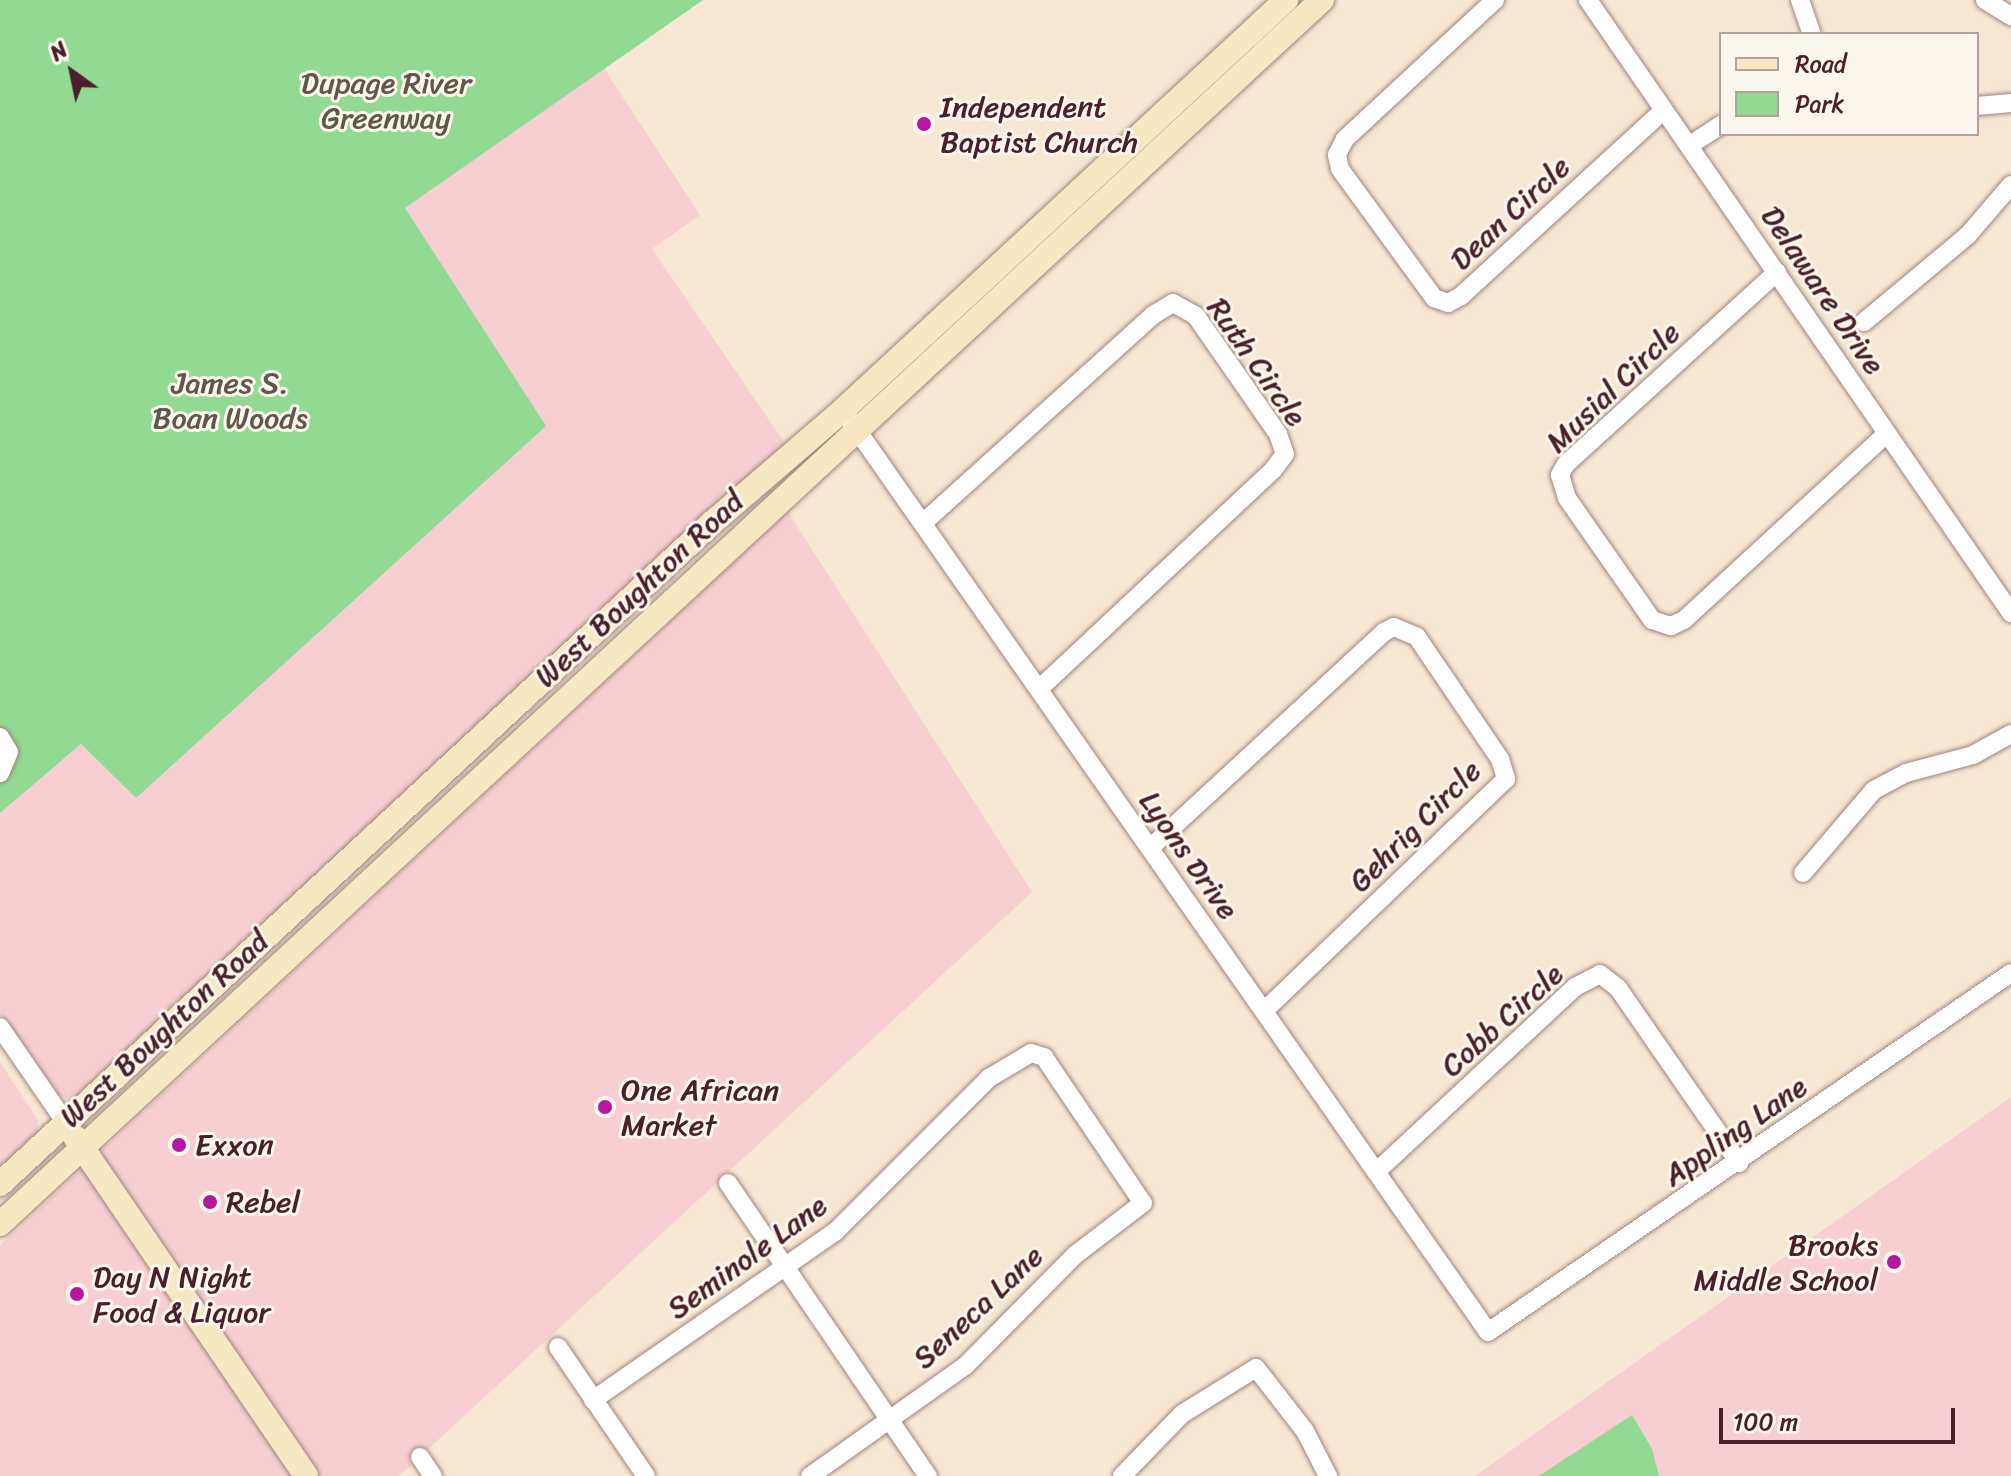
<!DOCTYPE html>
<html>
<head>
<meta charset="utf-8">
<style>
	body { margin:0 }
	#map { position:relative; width:2011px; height:1476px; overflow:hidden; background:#f7e7d3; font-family:Sriracha,sans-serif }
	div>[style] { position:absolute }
	.built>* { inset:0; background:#f7cfd2 }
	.green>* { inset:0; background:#92d993 }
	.roads { filter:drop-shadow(0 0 2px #a0837f) drop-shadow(0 0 2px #a0837f) }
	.street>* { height:18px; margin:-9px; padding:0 9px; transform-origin:9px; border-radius:9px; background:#fff }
	.secondary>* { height:24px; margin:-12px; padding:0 12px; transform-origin:12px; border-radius:12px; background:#f7e8c3 }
	.dots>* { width:22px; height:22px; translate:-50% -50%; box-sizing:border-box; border:4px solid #fbf7ec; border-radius:50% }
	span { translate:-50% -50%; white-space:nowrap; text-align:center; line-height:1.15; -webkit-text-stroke:6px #fbf7ec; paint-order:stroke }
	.park-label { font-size:30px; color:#60574a }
	.poi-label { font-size:30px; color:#4a1f2b }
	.left { translate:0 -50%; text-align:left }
	.right { translate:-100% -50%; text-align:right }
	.street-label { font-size:30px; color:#4a1f2b }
	.legend { position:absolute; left:1719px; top:32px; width:260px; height:104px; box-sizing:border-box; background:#fbf7ec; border:2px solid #b4a19f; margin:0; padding:10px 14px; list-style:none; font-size:24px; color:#4a1f2b }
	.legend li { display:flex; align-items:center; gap:16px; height:40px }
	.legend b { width:40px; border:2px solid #b4a19f }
	.north { position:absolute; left:32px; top:32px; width:80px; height:80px; -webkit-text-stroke:6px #fbf7ec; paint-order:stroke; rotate:327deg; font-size:22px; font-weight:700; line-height:32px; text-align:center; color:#4a1f2b }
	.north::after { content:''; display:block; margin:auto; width:28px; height:36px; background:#4a1f2b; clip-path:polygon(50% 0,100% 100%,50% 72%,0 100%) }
	.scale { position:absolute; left:1719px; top:1408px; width:236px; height:36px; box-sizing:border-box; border:4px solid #4a1f2b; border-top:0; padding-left:10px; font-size:24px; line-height:28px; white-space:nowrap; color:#4a1f2b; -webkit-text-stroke:6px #fbf7ec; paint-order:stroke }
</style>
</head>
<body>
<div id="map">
	<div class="built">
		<i style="clip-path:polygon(604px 68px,700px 215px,652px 249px,789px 449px,75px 1101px,54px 1094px,0 1013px,0 813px,81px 744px,136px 798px,405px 208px)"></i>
		<i style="clip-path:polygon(788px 512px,1032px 892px,399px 1476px,0 1476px,0 1245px)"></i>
		<i style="clip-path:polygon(0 1062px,38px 1120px,38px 1136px,0 1174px)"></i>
		<i style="clip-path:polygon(2011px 1097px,2011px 1476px,1475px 1476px,1544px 1427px)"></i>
	</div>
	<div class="green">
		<i style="clip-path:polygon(0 0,703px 0,405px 208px,546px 426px,136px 798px,81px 744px,0 813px)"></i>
		<i style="clip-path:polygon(1632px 1415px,1652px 1449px,1659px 1476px,1539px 1476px)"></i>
	</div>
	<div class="roads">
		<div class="street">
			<i style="left:1495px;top:0;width:205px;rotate:137.2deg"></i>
			<i style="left:1345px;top:139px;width:18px;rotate:117deg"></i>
			<i style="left:1337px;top:155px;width:14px;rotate:78deg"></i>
			<i style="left:1340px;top:169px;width:160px;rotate:53.9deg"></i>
			<i style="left:1434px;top:298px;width:15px;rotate:20deg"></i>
			<i style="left:1448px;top:303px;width:15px;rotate:-28deg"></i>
			<i style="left:1461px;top:296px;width:275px;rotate:-42.5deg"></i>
			<i style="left:1588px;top:0;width:745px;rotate:55.39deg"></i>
			<i style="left:1800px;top:0;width:36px;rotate:71deg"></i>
			<i style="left:1985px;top:0;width:31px;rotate:32deg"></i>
			<i style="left:1977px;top:106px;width:34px;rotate:-5deg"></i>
			<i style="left:1690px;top:145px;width:37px;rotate:-33deg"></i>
			<i style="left:1777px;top:272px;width:285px;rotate:137.7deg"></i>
			<i style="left:1566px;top:464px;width:13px;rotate:119deg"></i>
			<i style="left:1560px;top:475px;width:24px;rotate:73deg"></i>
			<i style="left:1567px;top:498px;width:149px;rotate:55.1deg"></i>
			<i style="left:1652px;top:620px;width:20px;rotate:18deg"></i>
			<i style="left:1671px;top:626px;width:14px;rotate:-25deg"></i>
			<i style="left:1684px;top:620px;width:275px;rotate:-42.6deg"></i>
			<i style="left:1864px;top:322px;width:136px;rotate:-39.9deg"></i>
			<i style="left:1968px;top:235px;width:66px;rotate:-49.3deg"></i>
			<i style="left:843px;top:410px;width:1125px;rotate:55.02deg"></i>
			<i style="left:1488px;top:1332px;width:634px;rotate:-34.47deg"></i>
			<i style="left:923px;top:523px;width:310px;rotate:-42.1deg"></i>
			<i style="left:1153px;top:315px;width:23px;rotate:-31deg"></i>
			<i style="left:1173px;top:303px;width:26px;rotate:29deg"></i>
			<i style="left:1196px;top:316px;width:144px;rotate:55.2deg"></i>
			<i style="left:1278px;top:434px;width:21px;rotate:71deg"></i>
			<i style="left:1285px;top:454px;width:20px;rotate:127deg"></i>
			<i style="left:1273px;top:470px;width:320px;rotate:136.9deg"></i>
			<i style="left:0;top:737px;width:17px;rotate:59deg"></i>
			<i style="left:9px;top:752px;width:23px;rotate:113deg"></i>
			<i style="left:1150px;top:848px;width:318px;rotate:-42.7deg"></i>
			<i style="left:1384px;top:632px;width:11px;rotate:-27deg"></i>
			<i style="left:1394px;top:627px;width:25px;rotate:23deg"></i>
			<i style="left:1417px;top:637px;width:148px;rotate:55.8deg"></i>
			<i style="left:1500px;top:759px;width:21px;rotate:73deg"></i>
			<i style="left:1506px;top:779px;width:335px;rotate:136.2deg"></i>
			<i style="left:1803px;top:873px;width:109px;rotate:-49.5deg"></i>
			<i style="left:1874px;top:790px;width:36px;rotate:-28deg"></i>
			<i style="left:1906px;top:773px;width:69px;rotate:-15deg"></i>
			<i style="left:1973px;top:755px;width:43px;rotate:-28.9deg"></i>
			<i style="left:0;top:1027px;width:116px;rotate:55.5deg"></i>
			<i style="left:1376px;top:1172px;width:272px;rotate:-42.9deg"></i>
			<i style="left:1575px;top:987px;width:28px;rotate:-27deg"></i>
			<i style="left:1600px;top:974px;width:23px;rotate:38deg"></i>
			<i style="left:1618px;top:988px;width:213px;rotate:55.3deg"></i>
			<i style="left:728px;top:1183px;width:355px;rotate:55.7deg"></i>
			<i style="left:558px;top:1347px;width:156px;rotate:55.7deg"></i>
			<i style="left:593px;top:1400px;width:295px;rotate:-34.8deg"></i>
			<i style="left:835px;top:1232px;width:218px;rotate:-45deg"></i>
			<i style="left:989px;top:1078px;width:49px;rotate:-30.8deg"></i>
			<i style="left:1031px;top:1053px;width:14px;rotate:17deg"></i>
			<i style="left:1044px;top:1057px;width:176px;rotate:55.9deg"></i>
			<i style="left:1143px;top:1203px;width:86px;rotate:142.6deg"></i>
			<i style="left:1075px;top:1255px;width:156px;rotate:134.7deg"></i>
			<i style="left:965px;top:1366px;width:190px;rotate:144.6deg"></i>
			<i style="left:420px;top:1457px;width:23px;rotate:56deg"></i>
			<i style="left:1122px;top:1476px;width:86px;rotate:-45.9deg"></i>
			<i style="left:1182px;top:1414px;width:87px;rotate:-31.9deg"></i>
			<i style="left:1256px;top:1368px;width:80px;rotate:52.1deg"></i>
			<i style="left:1305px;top:1431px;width:51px;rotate:62.9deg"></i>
		</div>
		<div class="secondary">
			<i style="left:75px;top:1137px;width:410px;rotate:55.7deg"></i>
			<i style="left:0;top:1184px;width:973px;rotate:-42.88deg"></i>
			<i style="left:713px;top:522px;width:172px;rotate:-40.7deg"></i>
			<i style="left:843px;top:410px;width:604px;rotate:-42.78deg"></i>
			<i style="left:0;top:1224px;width:1802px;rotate:-42.8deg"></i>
		</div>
	</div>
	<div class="dots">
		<i style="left:924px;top:124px;background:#b5179e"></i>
		<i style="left:605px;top:1107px;background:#b5179e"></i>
		<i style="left:179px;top:1145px;background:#b5179e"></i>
		<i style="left:210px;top:1202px;background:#b5179e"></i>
		<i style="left:1894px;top:1262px;background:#b5179e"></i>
		<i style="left:77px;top:1294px;background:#b5179e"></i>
	</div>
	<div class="park-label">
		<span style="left:386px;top:100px">Dupage River<br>Greenway</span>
		<span style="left:230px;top:400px">James S.<br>Boan Woods</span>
	</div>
	<div class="poi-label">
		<span class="left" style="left:940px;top:124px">Independent<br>Baptist Church</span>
		<span class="left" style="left:621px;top:1107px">One African<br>Market</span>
		<span class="left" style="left:195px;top:1145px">Exxon</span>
		<span class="left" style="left:226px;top:1202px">Rebel</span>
		<span class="right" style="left:1878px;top:1262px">Brooks<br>Middle School</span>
		<span class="left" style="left:93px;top:1294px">Day N Night<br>Food &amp; Liquor</span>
	</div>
	<div class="street-label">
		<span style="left:1510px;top:213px;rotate:-43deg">Dean Circle</span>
		<span style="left:1823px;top:290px;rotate:56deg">Delaware Drive</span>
		<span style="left:1257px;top:362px;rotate:55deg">Ruth Circle</span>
		<span style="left:1613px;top:387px;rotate:-44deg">Musial Circle</span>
		<span style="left:639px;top:589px;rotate:-43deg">West Boughton Road</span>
		<span style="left:1415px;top:826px;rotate:-45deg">Gehrig Circle</span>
		<span style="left:1189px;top:855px;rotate:55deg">Lyons Drive</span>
		<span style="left:1502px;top:1020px;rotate:-42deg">Cobb Circle</span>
		<span style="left:164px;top:1029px;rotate:-43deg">West Boughton Road</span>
		<span style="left:1735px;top:1131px;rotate:-35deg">Appling Lane</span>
		<span style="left:747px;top:1257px;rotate:-36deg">Seminole Lane</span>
		<span style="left:978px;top:1307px;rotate:-43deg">Seneca Lane</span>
	</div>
	<ul class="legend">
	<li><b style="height:10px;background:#f7e8c3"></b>Road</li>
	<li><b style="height:22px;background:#92d993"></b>Park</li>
	</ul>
	<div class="north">N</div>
	<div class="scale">100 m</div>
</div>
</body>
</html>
